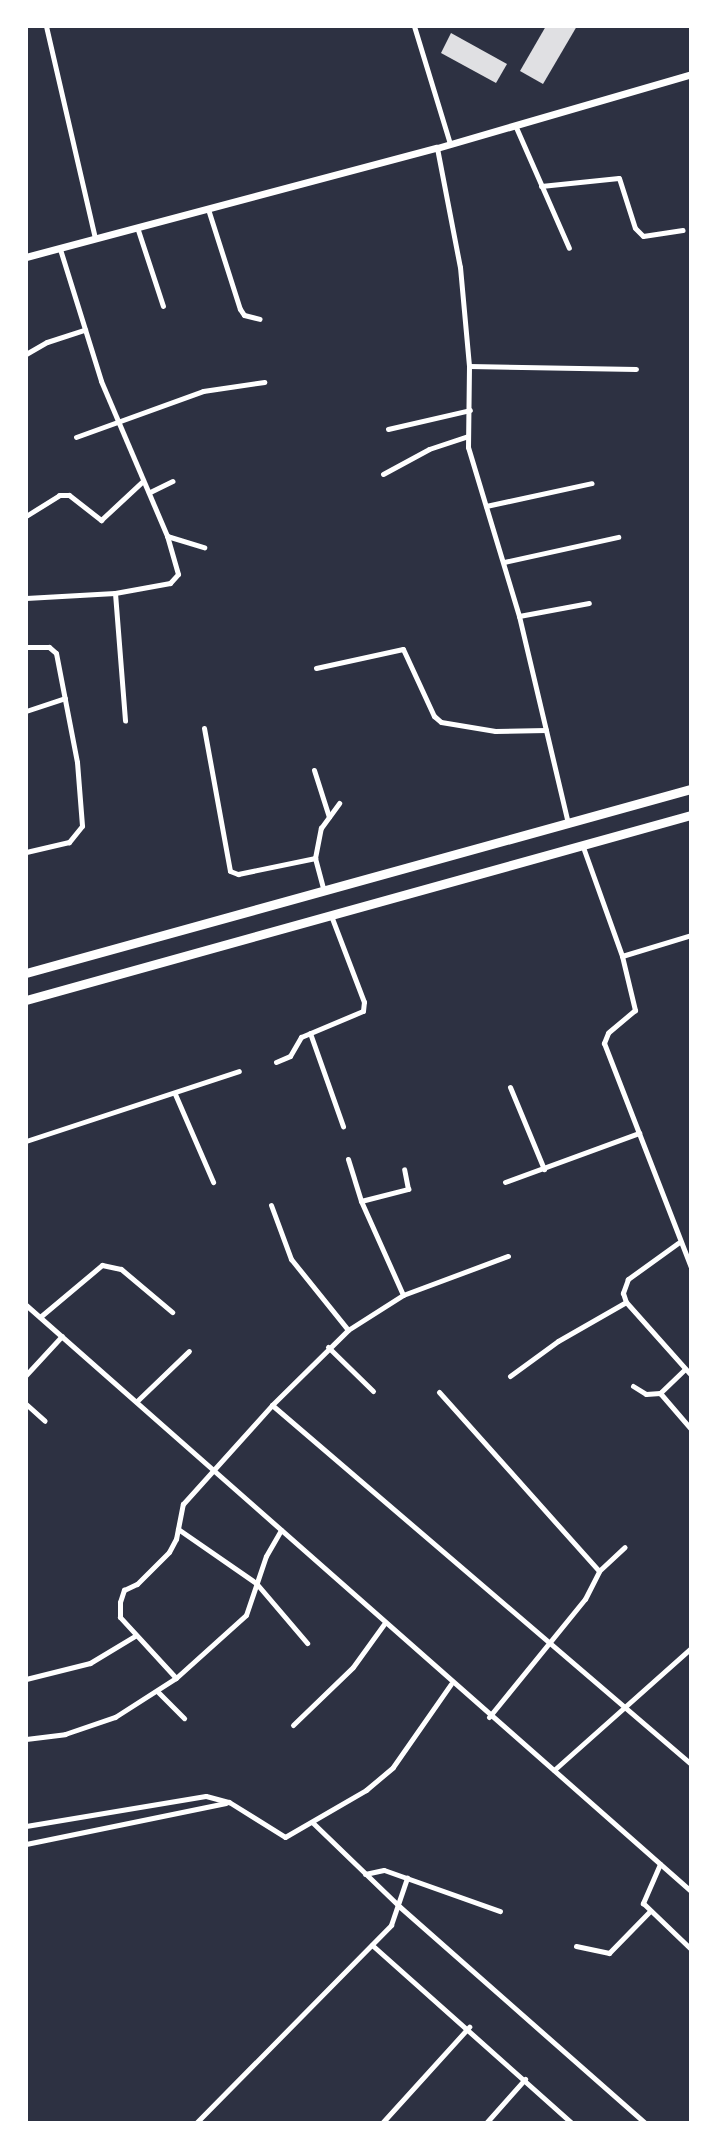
<!DOCTYPE html>
<html>
<head>
<meta charset="utf-8">
<style>
	body { margin:0 }
	#map { position:relative; width:717px; height:2149px; overflow:hidden; background:#2d3142; font-family:"Space Grotesk",sans-serif }
	div>[style] { position:absolute }
	.building>* { inset:0; background:#e0e0e3 }
	.minor>* { height:5px; margin:-2.5px; padding:0 2.5px; transform-origin:2.5px; border-radius:2.5px; background:#fff }
	.tertiary>* { height:7px; margin:-3.5px; padding:0 3.5px; transform-origin:3.5px; border-radius:3.5px; background:#fff }
	.trunk>* { height:9px; margin:-4.5px; padding:0 4.5px; transform-origin:4.5px; border-radius:4.5px; background:#fff }
	span { translate:-50% -50%; white-space:nowrap; text-align:center; line-height:1.15; -webkit-text-stroke:6px #fff; paint-order:stroke }
	.frame { position:absolute; inset:0; border:28px solid #fff; pointer-events:none }
</style>
</head>
<body>
<div id="map">
	<div class="building">
		<i style="clip-path:polygon(546px 26px,577px 26px,543px 84px,520px 71px)"></i>
		<i style="clip-path:polygon(451px 33px,507px 64px,496px 83px,441px 53px)"></i>
	</div>
	<div class="minor">
		<i style="left:46px;top:26px;width:218px;rotate:77deg"></i>
		<i style="left:414px;top:26px;width:123px;rotate:73deg"></i>
		<i style="left:515px;top:125px;width:134px;rotate:66.3deg"></i>
		<i style="left:437px;top:148px;width:121px;rotate:79.1deg"></i>
		<i style="left:460px;top:267px;width:99px;rotate:84.8deg"></i>
		<i style="left:469px;top:366px;width:81px;rotate:90.7deg"></i>
		<i style="left:468px;top:447px;width:177px;rotate:73.2deg"></i>
		<i style="left:519px;top:616px;width:214px;rotate:76.7deg"></i>
		<i style="left:541px;top:186px;width:78px;rotate:-5.9deg"></i>
		<i style="left:619px;top:178px;width:52px;rotate:72.3deg"></i>
		<i style="left:635px;top:228px;width:11px;rotate:45deg"></i>
		<i style="left:643px;top:236px;width:40px;rotate:-8.5deg"></i>
		<i style="left:208px;top:209px;width:105px;rotate:72.3deg"></i>
		<i style="left:240px;top:309px;width:7px;rotate:56deg"></i>
		<i style="left:244px;top:315px;width:16px;rotate:14deg"></i>
		<i style="left:137px;top:227px;width:83px;rotate:71.8deg"></i>
		<i style="left:60px;top:249px;width:138px;rotate:72.7deg"></i>
		<i style="left:101px;top:381px;width:168px;rotate:66.9deg"></i>
		<i style="left:167px;top:536px;width:39px;rotate:17deg"></i>
		<i style="left:26px;top:354px;width:24px;rotate:-30deg"></i>
		<i style="left:47px;top:342px;width:40px;rotate:-18deg"></i>
		<i style="left:469px;top:366px;width:167px;rotate:1deg"></i>
		<i style="left:388px;top:429px;width:84px;rotate:-13deg"></i>
		<i style="left:76px;top:437px;width:135px;rotate:-19.9deg"></i>
		<i style="left:203px;top:391px;width:62px;rotate:-8.4deg"></i>
		<i style="left:383px;top:474px;width:52px;rotate:-28.5deg"></i>
		<i style="left:429px;top:449px;width:41px;rotate:-18.4deg"></i>
		<i style="left:150px;top:492px;width:25px;rotate:-26deg"></i>
		<i style="left:486px;top:506px;width:108px;rotate:-12.2deg"></i>
		<i style="left:26px;top:516px;width:39px;rotate:-32deg"></i>
		<i style="left:59px;top:495px;width:10px"></i>
		<i style="left:69px;top:495px;width:41px;rotate:38deg"></i>
		<i style="left:101px;top:520px;width:57px;rotate:-42.9deg"></i>
		<i style="left:504px;top:562px;width:117px;rotate:-12.4deg"></i>
		<i style="left:115px;top:593px;width:128px;rotate:85.5deg"></i>
		<i style="left:26px;top:598px;width:89px;rotate:-3.2deg"></i>
		<i style="left:115px;top:593px;width:56px;rotate:-10.3deg"></i>
		<i style="left:170px;top:583px;width:12px;rotate:-48deg"></i>
		<i style="left:178px;top:574px;width:40px;rotate:-106deg"></i>
		<i style="left:519px;top:616px;width:71px;rotate:-10.5deg"></i>
		<i style="left:26px;top:647px;width:23px"></i>
		<i style="left:49px;top:647px;width:9px;rotate:41deg"></i>
		<i style="left:56px;top:653px;width:111px;rotate:79.1deg"></i>
		<i style="left:77px;top:762px;width:64px;rotate:85.5deg"></i>
		<i style="left:82px;top:826px;width:21px;rotate:129deg"></i>
		<i style="left:69px;top:842px;width:44px;rotate:166.9deg"></i>
		<i style="left:316px;top:668px;width:89px;rotate:-12.3deg"></i>
		<i style="left:403px;top:649px;width:74px;rotate:65.2deg"></i>
		<i style="left:434px;top:716px;width:9px;rotate:41deg"></i>
		<i style="left:441px;top:722px;width:55px;rotate:9.5deg"></i>
		<i style="left:495px;top:731px;width:51px;rotate:-1.1deg"></i>
		<i style="left:26px;top:711px;width:41px;rotate:-18.4deg"></i>
		<i style="left:204px;top:728px;width:145px;rotate:79.7deg"></i>
		<i style="left:230px;top:871px;width:9px;rotate:21deg"></i>
		<i style="left:238px;top:874px;width:79px;rotate:-11.7deg"></i>
		<i style="left:315px;top:858px;width:34px;rotate:75deg"></i>
		<i style="left:314px;top:770px;width:49px;rotate:72.3deg"></i>
		<i style="left:583px;top:847px;width:116px;rotate:70.3deg"></i>
		<i style="left:622px;top:956px;width:56px;rotate:76.5deg"></i>
		<i style="left:635px;top:1010px;width:35px;rotate:140deg"></i>
		<i style="left:608px;top:1033px;width:11px;rotate:112deg"></i>
		<i style="left:604px;top:1043px;width:240px;rotate:68.8deg"></i>
		<i style="left:315px;top:858px;width:31px;rotate:-79deg"></i>
		<i style="left:321px;top:828px;width:31px;rotate:-54deg"></i>
		<i style="left:622px;top:956px;width:72px;rotate:-16.9deg"></i>
		<i style="left:310px;top:1033px;width:99px;rotate:70.5deg"></i>
		<i style="left:276px;top:1062px;width:15px;rotate:-23deg"></i>
		<i style="left:290px;top:1056px;width:22px;rotate:-60deg"></i>
		<i style="left:301px;top:1037px;width:67px;rotate:-22.8deg"></i>
		<i style="left:363px;top:1011px;width:9px;rotate:-84deg"></i>
		<i style="left:364px;top:1002px;width:90px;rotate:-110.9deg"></i>
		<i style="left:510px;top:1087px;width:89px;rotate:67.5deg"></i>
		<i style="left:175px;top:1094px;width:96px;rotate:66.6deg"></i>
		<i style="left:26px;top:1141px;width:224px;rotate:-18.2deg"></i>
		<i style="left:348px;top:1159px;width:44px;rotate:72.8deg"></i>
		<i style="left:361px;top:1201px;width:103px;rotate:65.9deg"></i>
		<i style="left:505px;top:1182px;width:143px;rotate:-20.1deg"></i>
		<i style="left:361px;top:1201px;width:49px;rotate:-14.3deg"></i>
		<i style="left:408px;top:1189px;width:20px;rotate:-101deg"></i>
		<i style="left:271px;top:1205px;width:58px;rotate:69.7deg"></i>
		<i style="left:291px;top:1259px;width:91px;rotate:51.2deg"></i>
		<i style="left:678px;top:1243px;width:62px;rotate:144.2deg"></i>
		<i style="left:628px;top:1279px;width:15px;rotate:110deg"></i>
		<i style="left:623px;top:1293px;width:9px;rotate:72deg"></i>
		<i style="left:626px;top:1302px;width:98px;rotate:48.3deg"></i>
		<i style="left:26px;top:1305px;width:886px;rotate:41.39deg"></i>
		<i style="left:40px;top:1317px;width:81px;rotate:-40deg"></i>
		<i style="left:102px;top:1265px;width:19px;rotate:12deg"></i>
		<i style="left:121px;top:1269px;width:67px;rotate:40.1deg"></i>
		<i style="left:328px;top:1347px;width:63px;rotate:44.4deg"></i>
		<i style="left:685px;top:1369px;width:35px;rotate:136deg"></i>
		<i style="left:660px;top:1393px;width:48px;rotate:49.3deg"></i>
		<i style="left:26px;top:1375px;width:53px;rotate:-47.3deg"></i>
		<i style="left:510px;top:1376px;width:59px;rotate:-36.1deg"></i>
		<i style="left:558px;top:1341px;width:78px;rotate:-29.8deg"></i>
		<i style="left:633px;top:1386px;width:15px;rotate:32deg"></i>
		<i style="left:646px;top:1394px;width:14px;rotate:-4deg"></i>
		<i style="left:439px;top:1392px;width:240px;rotate:48.2deg"></i>
		<i style="left:137px;top:1401px;width:72px;rotate:-43.9deg"></i>
		<i style="left:26px;top:1404px;width:25px;rotate:42deg"></i>
		<i style="left:272px;top:1405px;width:552px;rotate:40.59deg"></i>
		<i style="left:178px;top:1529px;width:95px;rotate:34.7deg"></i>
		<i style="left:256px;top:1583px;width:79px;rotate:49.6deg"></i>
		<i style="left:176px;top:1678px;width:83px;rotate:-132.6deg"></i>
		<i style="left:120px;top:1617px;width:15px;rotate:-90deg"></i>
		<i style="left:120px;top:1602px;width:13px;rotate:-72deg"></i>
		<i style="left:124px;top:1590px;width:14px;rotate:-25deg"></i>
		<i style="left:137px;top:1584px;width:45px;rotate:-45deg"></i>
		<i style="left:169px;top:1552px;width:15px;rotate:-62deg"></i>
		<i style="left:176px;top:1539px;width:36px;rotate:-79deg"></i>
		<i style="left:183px;top:1504px;width:133px;rotate:-48deg"></i>
		<i style="left:272px;top:1405px;width:107px;rotate:-44.6deg"></i>
		<i style="left:348px;top:1330px;width:65px;rotate:-32.5deg"></i>
		<i style="left:403px;top:1295px;width:112px;rotate:-20.4deg"></i>
		<i style="left:26px;top:1679px;width:66px;rotate:-14deg"></i>
		<i style="left:90px;top:1663px;width:52px;rotate:-31deg"></i>
		<i style="left:158px;top:1692px;width:37px;rotate:45deg"></i>
		<i style="left:489px;top:1717px;width:152px;rotate:-50.9deg"></i>
		<i style="left:585px;top:1599px;width:31px;rotate:-63deg"></i>
		<i style="left:599px;top:1571px;width:35px;rotate:-43deg"></i>
		<i style="left:293px;top:1725px;width:83px;rotate:-44deg"></i>
		<i style="left:353px;top:1667px;width:53px;rotate:-54.2deg"></i>
		<i style="left:26px;top:1739px;width:39px;rotate:-7deg"></i>
		<i style="left:65px;top:1734px;width:53px;rotate:-18.8deg"></i>
		<i style="left:115px;top:1717px;width:72px;rotate:-32.6deg"></i>
		<i style="left:176px;top:1678px;width:94px;rotate:-42deg"></i>
		<i style="left:246px;top:1615px;width:62px;rotate:-71.3deg"></i>
		<i style="left:266px;top:1556px;width:30px;rotate:-60deg"></i>
		<i style="left:554px;top:1770px;width:183px;rotate:-41.7deg"></i>
		<i style="left:312px;top:1822px;width:122px;rotate:44deg"></i>
		<i style="left:400px;top:1907px;width:327px;rotate:41.4deg"></i>
		<i style="left:26px;top:1826px;width:182px;rotate:-9.5deg"></i>
		<i style="left:206px;top:1796px;width:24px;rotate:15deg"></i>
		<i style="left:229px;top:1802px;width:66px;rotate:32deg"></i>
		<i style="left:285px;top:1837px;width:94px;rotate:-30.1deg"></i>
		<i style="left:366px;top:1790px;width:35px;rotate:-40deg"></i>
		<i style="left:393px;top:1767px;width:101px;rotate:-55.1deg"></i>
		<i style="left:26px;top:1844px;width:204px;rotate:-11.6deg"></i>
		<i style="left:660px;top:1864px;width:43px;rotate:113.6deg"></i>
		<i style="left:643px;top:1903px;width:66px;rotate:43.8deg"></i>
		<i style="left:365px;top:1874px;width:19px;rotate:-12deg"></i>
		<i style="left:384px;top:1870px;width:123px;rotate:19.5deg"></i>
		<i style="left:372px;top:1945px;width:268px;rotate:41.7deg"></i>
		<i style="left:576px;top:1946px;width:34px;rotate:12deg"></i>
		<i style="left:609px;top:1953px;width:57px;rotate:-45.7deg"></i>
		<i style="left:196px;top:2123px;width:278px;rotate:-45.4deg"></i>
		<i style="left:391px;top:1925px;width:50px;rotate:-71.2deg"></i>
		<i style="left:382px;top:2123px;width:130px;rotate:-47.8deg"></i>
		<i style="left:486px;top:2123px;width:59px;rotate:-48.4deg"></i>
	</div>
	<div class="tertiary">
		<i style="left:26px;top:257px;width:425px;rotate:-14.9deg"></i>
		<i style="left:437px;top:148px;width:265px;rotate:-16.2deg"></i>
	</div>
	<div class="trunk">
		<i style="left:26px;top:973px;width:690px;rotate:-15.47deg"></i>
		<i style="left:26px;top:1000px;width:690px;rotate:-15.55deg"></i>
	</div>
	<div class="frame"></div>
</div>
</body>
</html>
